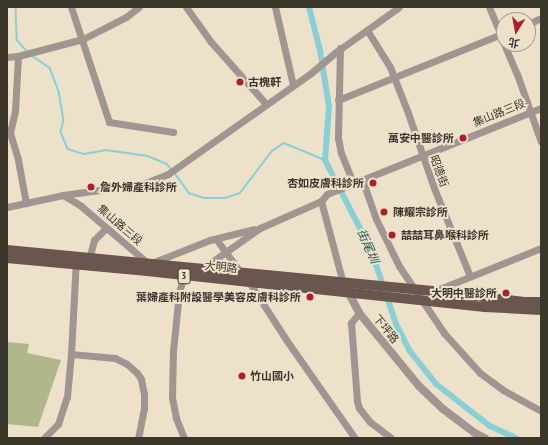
<!DOCTYPE html>
<html>
<head>
<meta charset="utf-8">
<style>
	body { margin:0 }
	#map { position:relative; width:548px; height:445px; overflow:hidden; background:#eee1ca; font-family:"PT Sans Narrow","Noto Sans TC",sans-serif }
	div>[style] { position:absolute }
	.green>* { inset:0; background:#b0b78a }
	.stream>* { height:1.5px; margin:-0.75px; padding:0 0.75px; transform-origin:0.75px; border-radius:0.75px; background:#88d0d5 }
	.canal>* { height:6px; margin:-3px; padding:0 3px; transform-origin:3px; border-radius:3px; background:#88d0d5 }
	.minor>* { height:7px; margin:-3.5px; padding:0 3.5px; transform-origin:3.5px; border-radius:3.5px; background:#a09590 }
	.tertiary>* { height:8px; margin:-4px; padding:0 4px; transform-origin:4px; border-radius:4px; background:#a09590 }
	.primary>* { height:10px; margin:-5px; padding:0 5px; transform-origin:5px; border-radius:5px; background:#69564d }
	.dots>* { width:11px; height:11px; translate:-50% -50%; box-sizing:border-box; border:2px solid #eee1ca; border-radius:50% }
	span { translate:-50% -50%; white-space:nowrap; text-align:center; line-height:1.15; -webkit-text-stroke:4px #eee1ca; paint-order:stroke }
	.shield-label span { padding:1px 3px; background:#eee1ca; border:1px solid; border-radius:3px; -webkit-text-stroke-width:0 }
	.shield-label { font-size:10px; color:#3b362c; font-weight:700 }
	.poi-label { font-size:11px; color:#3b362c; font-weight:700 }
	.left { translate:0 -50%; text-align:left }
	.right { translate:-100% -50%; text-align:right }
	.street-label { font-size:11px; color:#3b362c }
	.water-label { font-size:12px; color:#1b595c; font-style:italic }
	.frame { position:absolute; inset:0; border:8px solid #3b362c; pointer-events:none }
	.north { position:absolute; left:496px; top:12px; width:40px; height:40px; box-sizing:border-box; background:#eee1ca; border:1px solid #a69d8b; border-radius:50%; rotate:191deg; font-size:11px; font-weight:700; line-height:16px; text-align:center; color:#3b362c }
	.north::after { content:''; display:block; margin:auto; width:14px; height:18px; background:#b01e2c; clip-path:polygon(50% 0,100% 100%,50% 72%,0 100%) }
</style>
</head>
<body>
<div id="map">
	<div class="green">
		<i style="clip-path:polygon(7px 342px,29px 344px,27px 353px,61px 360px,38px 427px,7px 424px)"></i>
	</div>
	<div class="stream">
		<i style="left:16px;top:7px;width:33px;rotate:88deg"></i>
		<i style="left:17px;top:40px;width:15px;rotate:48deg"></i>
		<i style="left:31px;top:55px;width:23px;rotate:34deg"></i>
		<i style="left:50px;top:68px;width:26px;rotate:69deg"></i>
		<i style="left:59px;top:92px;width:28px;rotate:80deg"></i>
		<i style="left:64px;top:120px;width:12px;rotate:104deg"></i>
		<i style="left:61px;top:132px;width:18px;rotate:68deg"></i>
		<i style="left:68px;top:149px;width:17px;rotate:17deg"></i>
		<i style="left:84px;top:154px;width:22px;rotate:-10deg"></i>
		<i style="left:106px;top:150px;width:42px;rotate:8.1deg"></i>
		<i style="left:148px;top:156px;width:21px;rotate:23deg"></i>
		<i style="left:167px;top:164px;width:6px;rotate:51deg"></i>
		<i style="left:174px;top:172px;width:26px;rotate:54deg"></i>
		<i style="left:189px;top:193px;width:16px;rotate:18deg"></i>
		<i style="left:204px;top:198px;width:21px"></i>
		<i style="left:225px;top:198px;width:16px;rotate:-18deg"></i>
		<i style="left:240px;top:193px;width:53px;rotate:-52.7deg"></i>
		<i style="left:272px;top:151px;width:14px;rotate:-34deg"></i>
		<i style="left:284px;top:143px;width:44px;rotate:22.5deg"></i>
	</div>
	<div class="canal">
		<i style="left:309px;top:7px;width:44px;rotate:75.7deg"></i>
		<i style="left:320px;top:50px;width:57px;rotate:80.9deg"></i>
		<i style="left:329px;top:106px;width:54px;rotate:94.2deg"></i>
		<i style="left:325px;top:160px;width:101px;rotate:62.9deg"></i>
		<i style="left:371px;top:250px;width:78px;rotate:71.3deg"></i>
		<i style="left:396px;top:324px;width:29px;rotate:63deg"></i>
		<i style="left:409px;top:350px;width:43px;rotate:51.5deg"></i>
		<i style="left:436px;top:384px;width:68px;rotate:37.9deg"></i>
		<i style="left:490px;top:426px;width:29px;rotate:25deg"></i>
	</div>
	<div class="minor">
		<i style="left:71px;top:7px;width:121px;rotate:71.7deg"></i>
		<i style="left:109px;top:122px;width:65px;rotate:8.9deg"></i>
		<i style="left:186px;top:7px;width:43px;rotate:54.5deg"></i>
		<i style="left:211px;top:42px;width:83px;rotate:48.4deg"></i>
		<i style="left:275px;top:7px;width:80px;rotate:77deg"></i>
		<i style="left:489px;top:7px;width:34px;rotate:67deg"></i>
		<i style="left:528px;top:24px;width:14px;rotate:-25deg"></i>
		<i style="left:367px;top:30px;width:44px;rotate:58.1deg"></i>
		<i style="left:390px;top:67px;width:49px;rotate:68.6deg"></i>
		<i style="left:408px;top:113px;width:79px;rotate:70.9deg"></i>
		<i style="left:434px;top:188px;width:95px;rotate:67.8deg"></i>
		<i style="left:504px;top:44px;width:33px;rotate:67deg"></i>
		<i style="left:517px;top:74px;width:72px;rotate:70.6deg"></i>
		<i style="left:340px;top:48px;width:90px;rotate:91.3deg"></i>
		<i style="left:338px;top:138px;width:15px;rotate:79deg"></i>
		<i style="left:341px;top:153px;width:32px;rotate:68deg"></i>
		<i style="left:18px;top:56px;width:55px;rotate:93.1deg"></i>
		<i style="left:15px;top:111px;width:23px;rotate:103deg"></i>
		<i style="left:10px;top:133px;width:28px;rotate:73deg"></i>
		<i style="left:18px;top:160px;width:44px;rotate:79.5deg"></i>
		<i style="left:7px;top:57px;width:11px;rotate:-5deg"></i>
		<i style="left:18px;top:56px;width:67px;rotate:-14.7deg"></i>
		<i style="left:83px;top:39px;width:48px;rotate:-27.1deg"></i>
		<i style="left:126px;top:17px;width:16px;rotate:-38deg"></i>
		<i style="left:338px;top:100px;width:179px;rotate:-22deg"></i>
		<i style="left:362px;top:179px;width:42px;rotate:70.7deg"></i>
		<i style="left:376px;top:219px;width:52px;rotate:63.9deg"></i>
		<i style="left:399px;top:266px;width:81px;rotate:56.1deg"></i>
		<i style="left:444px;top:333px;width:54px;rotate:48deg"></i>
		<i style="left:480px;top:373px;width:29px;rotate:36deg"></i>
		<i style="left:503px;top:390px;width:43px;rotate:28.9deg"></i>
		<i style="left:63px;top:195px;width:81px;rotate:-7.8deg"></i>
		<i style="left:143px;top:184px;width:27px;rotate:-22deg"></i>
		<i style="left:168px;top:174px;width:175px;rotate:-35.2deg"></i>
		<i style="left:311px;top:73px;width:33px;rotate:-40deg"></i>
		<i style="left:336px;top:52px;width:77px;rotate:-35.5deg"></i>
		<i style="left:321px;top:201px;width:85px;rotate:75deg"></i>
		<i style="left:7px;top:207px;width:57px;rotate:-12.1deg"></i>
		<i style="left:63px;top:195px;width:21px;rotate:31deg"></i>
		<i style="left:81px;top:206px;width:89px;rotate:40.5deg"></i>
		<i style="left:149px;top:264px;width:66px;rotate:-21.5deg"></i>
		<i style="left:210px;top:240px;width:45px;rotate:-14deg"></i>
		<i style="left:216px;top:239px;width:42px;rotate:53.7deg"></i>
		<i style="left:89px;top:258px;width:19px;rotate:-74deg"></i>
		<i style="left:94px;top:240px;width:16px;rotate:-45deg"></i>
		<i style="left:200px;top:270px;width:73px;rotate:-35deg"></i>
		<i style="left:260px;top:228px;width:67px;rotate:-23.9deg"></i>
		<i style="left:321px;top:201px;width:9px;rotate:-49deg"></i>
		<i style="left:327px;top:194px;width:231px;rotate:-21.9deg"></i>
		<i style="left:249px;top:282px;width:70px;rotate:57.2deg"></i>
		<i style="left:287px;top:341px;width:118px;rotate:55deg"></i>
		<i style="left:437px;top:290px;width:112px;rotate:-22deg"></i>
		<i style="left:359px;top:313px;width:13px;rotate:129deg"></i>
		<i style="left:351px;top:323px;width:78px;rotate:85.6deg"></i>
		<i style="left:357px;top:401px;width:7px;rotate:74deg"></i>
		<i style="left:359px;top:408px;width:18px;rotate:52deg"></i>
		<i style="left:370px;top:422px;width:26px;rotate:37deg"></i>
		<i style="left:71px;top:354px;width:44px;rotate:5.2deg"></i>
		<i style="left:115px;top:358px;width:13px;rotate:27deg"></i>
		<i style="left:127px;top:364px;width:13px;rotate:42deg"></i>
		<i style="left:137px;top:373px;width:7px;rotate:56deg"></i>
		<i style="left:141px;top:379px;width:16px;rotate:79deg"></i>
		<i style="left:144px;top:395px;width:13px;rotate:90deg"></i>
		<i style="left:144px;top:408px;width:31px;rotate:101deg"></i>
		<i style="left:44px;top:438px;width:20px;rotate:-45deg"></i>
		<i style="left:58px;top:424px;width:28px;rotate:-72deg"></i>
		<i style="left:67px;top:397px;width:43px;rotate:-84.7deg"></i>
		<i style="left:71px;top:354px;width:94px;rotate:-87deg"></i>
		<i style="left:184px;top:438px;width:22px;rotate:-112deg"></i>
		<i style="left:176px;top:418px;width:21px;rotate:-101deg"></i>
		<i style="left:172px;top:397px;width:46px;rotate:-88.8deg"></i>
		<i style="left:173px;top:351px;width:59px;rotate:-84.2deg"></i>
		<i style="left:179px;top:292px;width:17px;rotate:-73deg"></i>
		<i style="left:184px;top:276px;width:5px;rotate:-22deg"></i>
	</div>
	<div class="tertiary">
		<i style="left:346px;top:288px;width:30px;rotate:62deg"></i>
		<i style="left:360px;top:314px;width:93px;rotate:50.7deg"></i>
		<i style="left:419px;top:386px;width:33px;rotate:44deg"></i>
		<i style="left:443px;top:409px;width:40px;rotate:37deg"></i>
		<i style="left:475px;top:433px;width:11px;rotate:27deg"></i>
	</div>
	<div class="primary">
		<i style="left:7px;top:250px;width:430px;rotate:5.5deg"></i>
		<i style="left:435px;top:291px;width:90px;rotate:7deg"></i>
		<i style="left:524px;top:302px;width:17px"></i>
		<i style="left:7px;top:258px;width:141px;rotate:5.3deg"></i>
		<i style="left:147px;top:271px;width:340px;rotate:6.1deg"></i>
		<i style="left:485px;top:307px;width:56px;rotate:3.1deg"></i>
	</div>
	<div class="dots">
		<i style="left:240px;top:82px;background:#b01e2c"></i>
		<i style="left:463px;top:138px;background:#b01e2c"></i>
		<i style="left:373px;top:183px;background:#b01e2c"></i>
		<i style="left:91px;top:187px;background:#b01e2c"></i>
		<i style="left:384px;top:212px;background:#b01e2c"></i>
		<i style="left:392px;top:235px;background:#b01e2c"></i>
		<i style="left:506px;top:293px;background:#b01e2c"></i>
		<i style="left:310px;top:297px;background:#b01e2c"></i>
		<i style="left:242px;top:376px;background:#b01e2c"></i>
	</div>
	<div class="shield-label">
		<span style="left:184px;top:276px">3</span>
	</div>
	<div class="poi-label">
		<span class="left" style="left:248px;top:82px">古槐軒</span>
		<span class="right" style="left:454px;top:138px">萬安中醫診所</span>
		<span class="right" style="left:364px;top:183px">杏如皮膚科診所</span>
		<span class="left" style="left:100px;top:187px">詹外婦產科診所</span>
		<span class="left" style="left:393px;top:212px">陳耀宗診所</span>
		<span class="left" style="left:401px;top:235px">喆喆耳鼻喉科診所</span>
		<span class="right" style="left:497px;top:293px">大明中醫診所</span>
		<span class="right" style="left:301px;top:297px">葉婦產科附設醫學美容皮膚科診所</span>
		<span class="left" style="left:250px;top:376px">竹山國小</span>
	</div>
	<div class="street-label">
		<span style="left:499px;top:113px;rotate:-22deg">集山路三段</span>
		<span style="left:439px;top:171px;rotate:70deg">昭德街</span>
		<span style="left:120px;top:225px;rotate:41deg">集山路三段</span>
		<span style="left:221px;top:267px;rotate:6deg">大明路</span>
		<span style="left:386px;top:329px;rotate:51deg">下坪路</span>
	</div>
	<div class="water-label">
		<span style="left:368px;top:246px;rotate:66deg">街尾圳</span>
	</div>
	<div class="frame"></div>
	<div class="north">北</div>
</div>
</body>
</html>
